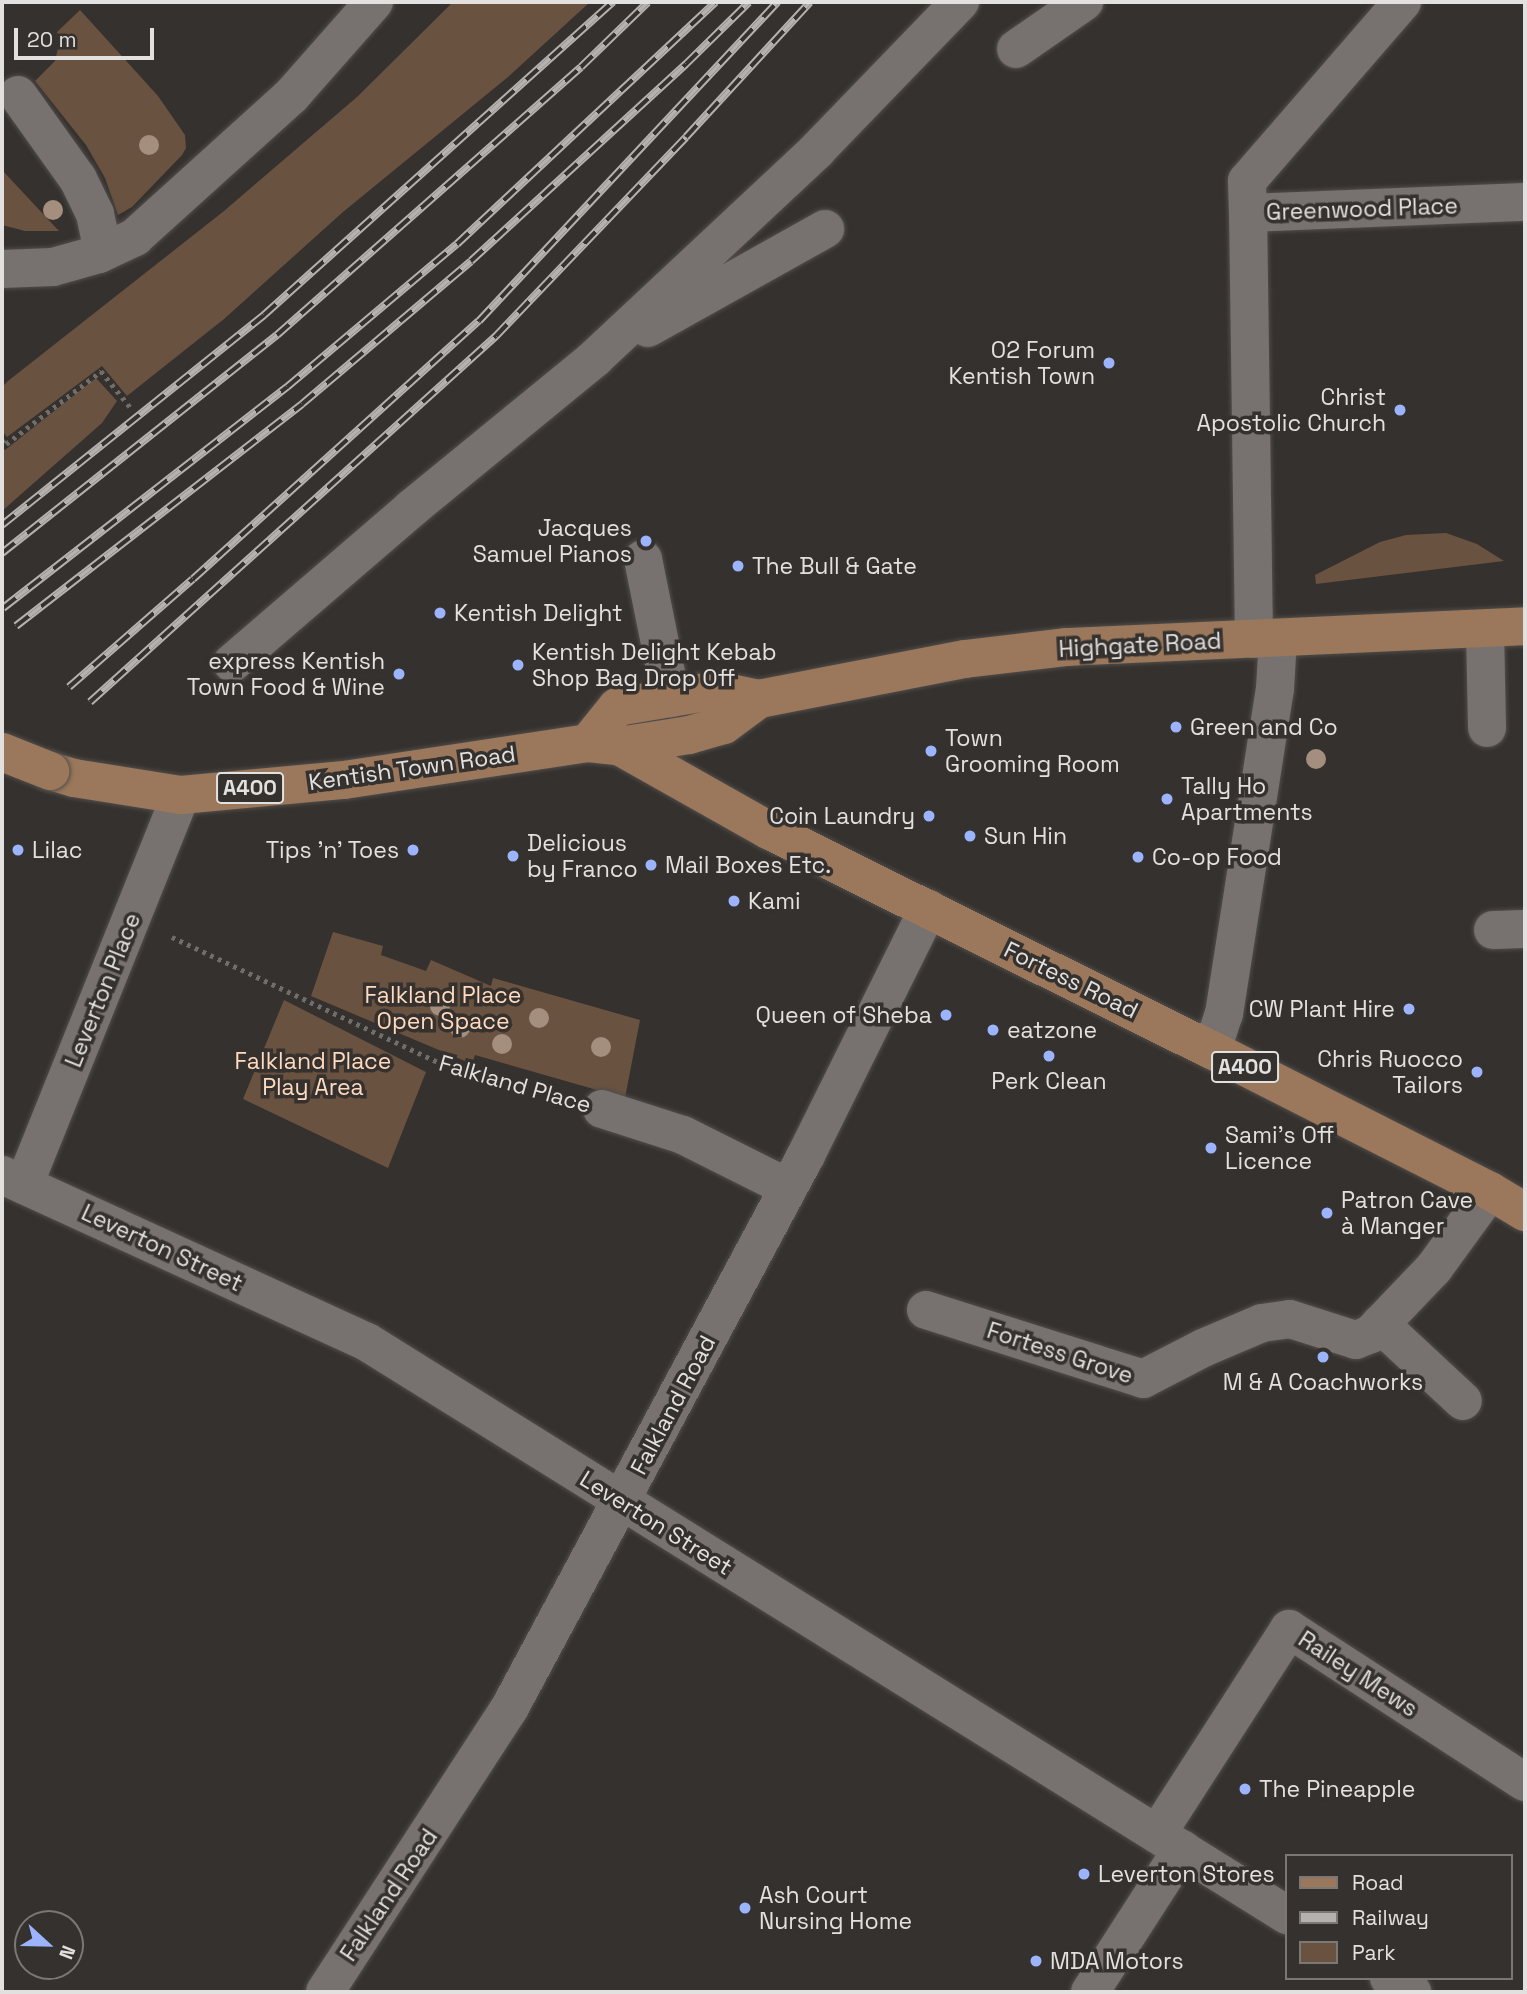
<!DOCTYPE html>
<html>
<head>
<meta charset="utf-8">
<style>
	body { margin:0 }
	#map { position:relative; width:1527px; height:1994px; overflow:hidden; background:#35312e; font-family:"Space Grotesk",sans-serif }
	div>[style] { position:absolute }
	.green>* { inset:0; background:#6a5240 }
	.path>* { height:4.5px; margin-top:-2.25px; transform-origin:0; background:repeating-linear-gradient(90deg,#716d6b 0 3.5px,transparent 0 8.5px) }
	.roads { filter:drop-shadow(0 0 2px #504d4a) drop-shadow(0 0 2px #504d4a) }
	.minor>* { height:38px; margin:-19px; padding:0 19px; transform-origin:19px; border-radius:19px; background:#77726f }
	.major>* { height:38px; margin:-19px; padding:0 19px; transform-origin:19px; border-radius:19px; background:#9b785b }
	.rail>* { height:8px; margin-top:-4px; transform-origin:0; background:repeating-linear-gradient(90deg,#35312e 0 16px,#b4b1af 0 32px); box-sizing:border-box; border-block:2px solid #b4b1af }
	.bridges { filter:drop-shadow(0 0 2px #504d4a) drop-shadow(0 0 2px #504d4a) }
	.major-bridge>* { height:38px; margin:-19px; padding:0 19px; transform-origin:19px; border-radius:19px; background:#9b785b }
	.trees>* { width:20px; height:20px; margin:-10px; border-radius:50%; background:#a48e7d }
	.dots>* { width:19px; height:19px; translate:-50% -50%; box-sizing:border-box; border:4px solid #35312e; border-radius:50% }
	span { translate:-50% -50%; white-space:nowrap; text-align:center; line-height:1.15; -webkit-text-stroke:7px #35312e; paint-order:stroke }
	.shield-label span { padding:2px 5px; background:#35312e; border:2px solid; border-radius:5px; -webkit-text-stroke-width:0 }
	.shield-label { font-size:21px; color:#e3e1df; font-weight:700 }
	.street-label { font-size:23px; color:#e3e1df }
	.poi-label { font-size:23px; color:#e3e1df }
	.right { translate:-100% -50%; text-align:right }
	.left { translate:0 -50%; text-align:left }
	.park-label { font-size:23px; color:#ffdabe }
	.frame { position:absolute; inset:0; border:4px solid #e3e1df; pointer-events:none }
	.legend { position:absolute; left:1285px; top:1854px; width:228px; height:126px; box-sizing:border-box; background:#35312e; border:2px solid #7b7775; margin:0; padding:9px 12px; list-style:none; font-size:21px; color:#e3e1df }
	.legend li { display:flex; align-items:center; gap:14px; height:35px }
	.legend b { width:35px; border:2px solid #7b7775 }
	.north { position:absolute; left:14px; top:1910px; width:70px; height:70px; box-sizing:border-box; background:#35312e; border:2px solid #7b7775; border-radius:50%; rotate:112deg; font-size:19px; font-weight:700; line-height:28px; text-align:center; color:#e3e1df }
	.north::after { content:''; display:block; margin:auto; width:24px; height:32px; background:#9cb4fd; clip-path:polygon(50% 0,100% 100%,50% 72%,0 100%) }
	.scale { position:absolute; left:14px; top:28px; width:140px; height:32px; box-sizing:border-box; border:4px solid #e3e1df; border-top:0; padding-left:9px; font-size:21px; line-height:24px; white-space:nowrap; color:#e3e1df; -webkit-text-stroke:5px #35312e; paint-order:stroke }
</style>
</head>
<body>
<div id="map">
	<div class="green">
		<i style="clip-path:polygon(453px 2px,590px 2px,508px 77px,343px 212px,224px 319px,127px 396px,102px 366px,7px 437px,2px 431px,2px 387px,8px 381px,224px 211px,357px 97px)"></i>
		<i style="clip-path:polygon(80px 10px,158px 96px,185px 135px,186px 148px,182px 155px,132px 207px,118px 215px,105px 178px,86px 145px,35px 81px,55px 61px,60px 40px,57px 32px)"></i>
		<i style="clip-path:polygon(2px 170px,59px 231px,25px 231px,2px 225px)"></i>
		<i style="clip-path:polygon(96px 378px,117px 401px,102px 423px,2px 511px,2px 447px,5px 450px)"></i>
		<i style="clip-path:polygon(1446px 533px,1477px 544px,1504px 561px,1316px 584px,1315px 575px,1380px 542px,1406px 535px)"></i>
		<i style="clip-path:polygon(333px 932px,383px 946px,381px 955px,426px 971px,431px 960px,491px 986px,493px 978px,640px 1020px,625px 1098px,475px 1055px,472px 1064px,311px 996px)"></i>
		<i style="clip-path:polygon(284px 1000px,426px 1072px,388px 1168px,243px 1099px)"></i>
	</div>
	<div class="path">
		<i style="left:2px;top:440px;width:6px;rotate:45deg"></i>
		<i style="left:6px;top:444px;width:120px;rotate:-37.5deg"></i>
		<i style="left:101px;top:371px;width:48px;rotate:51deg"></i>
		<i style="left:172px;top:937px;width:298px;rotate:25.2deg"></i>
		<i style="left:442px;top:1064px;width:123px;rotate:15.6deg"></i>
	</div>
	<div class="roads">
		<div class="minor">
			<i style="left:1016px;top:49px;width:83px;rotate:-34.7deg"></i>
			<i style="left:18px;top:95px;width:103px;rotate:54.5deg"></i>
			<i style="left:78px;top:179px;width:39px;rotate:64deg"></i>
			<i style="left:95px;top:214px;width:39px;rotate:78deg"></i>
			<i style="left:1248px;top:213px;width:32px;rotate:-92deg"></i>
			<i style="left:1247px;top:181px;width:237px;rotate:-49.1deg"></i>
			<i style="left:2px;top:269px;width:51px;rotate:-2.2deg"></i>
			<i style="left:53px;top:267px;width:48px;rotate:-15.8deg"></i>
			<i style="left:99px;top:254px;width:40px;rotate:-25deg"></i>
			<i style="left:135px;top:237px;width:212px;rotate:-42.1deg"></i>
			<i style="left:292px;top:95px;width:124px;rotate:-48.6deg"></i>
			<i style="left:648px;top:328px;width:203px;rotate:-29.2deg"></i>
			<i style="left:643px;top:559px;width:142px;rotate:78.6deg"></i>
			<i style="left:1485px;top:630px;width:98px;rotate:88.8deg"></i>
			<i style="left:1254px;top:639px;width:426px;rotate:-90.8deg"></i>
			<i style="left:1248px;top:213px;width:277px;rotate:-2.3deg"></i>
			<i style="left:232px;top:663px;width:238px;rotate:-40.7deg"></i>
			<i style="left:412px;top:508px;width:237px;rotate:-39.3deg"></i>
			<i style="left:595px;top:358px;width:304px;rotate:-43.1deg"></i>
			<i style="left:817px;top:150px;width:206px;rotate:-46deg"></i>
			<i style="left:1493px;top:930px;width:32px;rotate:-2deg"></i>
			<i style="left:1212px;top:1050px;width:38px;rotate:-72deg"></i>
			<i style="left:1224px;top:1014px;width:329px;rotate:-81.1deg"></i>
			<i style="left:1275px;top:689px;width:50px;rotate:-86.6deg"></i>
			<i style="left:602px;top:1109px;width:85px;rotate:17.8deg"></i>
			<i style="left:683px;top:1135px;width:116px;rotate:26.6deg"></i>
			<i style="left:2px;top:1175px;width:401px;rotate:24.6deg"></i>
			<i style="left:367px;top:1342px;width:1084px;rotate:31.92deg"></i>
			<i style="left:24px;top:1185px;width:420px;rotate:-68.1deg"></i>
			<i style="left:926px;top:1310px;width:228px;rotate:17.6deg"></i>
			<i style="left:1143px;top:1379px;width:68px;rotate:-27.3deg"></i>
			<i style="left:1203px;top:1348px;width:64px;rotate:-23deg"></i>
			<i style="left:1262px;top:1323px;width:28px;rotate:-8deg"></i>
			<i style="left:1290px;top:1319px;width:69px;rotate:17.7deg"></i>
			<i style="left:1356px;top:1340px;width:16px;rotate:-22deg"></i>
			<i style="left:1371px;top:1334px;width:91px;rotate:-46.3deg"></i>
			<i style="left:1434px;top:1268px;width:95px;rotate:-54deg"></i>
			<i style="left:1380px;top:1324px;width:113px;rotate:42.9deg"></i>
			<i style="left:1157px;top:1834px;width:244px;rotate:-57.2deg"></i>
			<i style="left:1289px;top:1629px;width:281px;rotate:33deg"></i>
			<i style="left:1389px;top:1978px;width:27px;rotate:31deg"></i>
			<i style="left:325px;top:1992px;width:338px;rotate:-57deg"></i>
			<i style="left:509px;top:1709px;width:629px;rotate:-61.8deg"></i>
			<i style="left:806px;top:1155px;width:275px;rotate:-63.6deg"></i>
			<i style="left:1090px;top:1992px;width:170px;rotate:-57.2deg"></i>
		</div>
		<div class="major">
			<i style="left:588px;top:743px;width:46px;rotate:-51.1deg"></i>
			<i style="left:617px;top:707px;width:101px;rotate:-9.6deg"></i>
			<i style="left:717px;top:690px;width:43px;rotate:12.1deg"></i>
			<i style="left:759px;top:699px;width:210px;rotate:-11deg"></i>
			<i style="left:965px;top:659px;width:103px;rotate:-6.7deg"></i>
			<i style="left:1067px;top:647px;width:458px;rotate:-2.6deg"></i>
			<i style="left:619px;top:746px;width:173px;rotate:29.4deg"></i>
			<i style="left:770px;top:831px;width:493px;rotate:26.4deg"></i>
			<i style="left:1212px;top:1050px;width:312px;rotate:26.9deg"></i>
			<i style="left:1490px;top:1191px;width:41px;rotate:31deg"></i>
			<i style="left:50px;top:771px;width:25px;rotate:16deg"></i>
			<i style="left:74px;top:778px;width:108px;rotate:9deg"></i>
			<i style="left:181px;top:795px;width:164px;rotate:-5.3deg"></i>
			<i style="left:344px;top:780px;width:247px;rotate:-8.6deg"></i>
			<i style="left:588px;top:743px;width:31px;rotate:6deg"></i>
			<i style="left:619px;top:746px;width:71px;rotate:-8.9deg"></i>
			<i style="left:689px;top:735px;width:36px;rotate:-16deg"></i>
			<i style="left:724px;top:725px;width:44px;rotate:-36.6deg"></i>
		</div>
	</div>
	<div class="rail">
		<i style="left:2px;top:525px;width:336px;rotate:-38.7deg"></i>
		<i style="left:264px;top:315px;width:469px;rotate:-41.9deg"></i>
		<i style="left:2px;top:553px;width:351px;rotate:-38.4deg"></i>
		<i style="left:277px;top:335px;width:405px;rotate:-41.4deg"></i>
		<i style="left:581px;top:67px;width:93px;rotate:-44.1deg"></i>
		<i style="left:3px;top:608px;width:360px;rotate:-37.9deg"></i>
		<i style="left:287px;top:387px;width:222px;rotate:-40.1deg"></i>
		<i style="left:457px;top:244px;width:354px;rotate:-43.1deg"></i>
		<i style="left:16px;top:626px;width:362px;rotate:-37.8deg"></i>
		<i style="left:302px;top:404px;width:221px;rotate:-40.2deg"></i>
		<i style="left:471px;top:261px;width:292px;rotate:-42.5deg"></i>
		<i style="left:686px;top:64px;width:88px;rotate:-44.5deg"></i>
		<i style="left:69px;top:687px;width:164px;rotate:-41.1deg"></i>
		<i style="left:193px;top:579px;width:385px;rotate:-42.1deg"></i>
		<i style="left:479px;top:321px;width:437px;rotate:-46.9deg"></i>
		<i style="left:90px;top:702px;width:547px;rotate:-42.03deg"></i>
		<i style="left:496px;top:336px;width:275px;rotate:-46.3deg"></i>
		<i style="left:686px;top:137px;width:183px;rotate:-47.4deg"></i>
	</div>
	<div class="bridges">
		<div class="major-bridge">
			<i style="left:2px;top:752px;width:52px;rotate:21.6deg"></i>
		</div>
	</div>
	<div class="trees">
		<i style="left:149px;top:145px"></i>
		<i style="left:53px;top:210px"></i>
		<i style="left:1316px;top:759px"></i>
		<i style="left:440px;top:1006px"></i>
		<i style="left:539px;top:1018px"></i>
		<i style="left:460px;top:1028px"></i>
		<i style="left:502px;top:1044px"></i>
		<i style="left:601px;top:1047px"></i>
	</div>
	<div class="dots">
		<i style="left:1109px;top:363px;background:#9cb4fd"></i>
		<i style="left:1400px;top:410px;background:#9cb4fd"></i>
		<i style="left:646px;top:541px;background:#9cb4fd"></i>
		<i style="left:738px;top:566px;background:#9cb4fd"></i>
		<i style="left:440px;top:613px;background:#9cb4fd"></i>
		<i style="left:518px;top:665px;background:#9cb4fd"></i>
		<i style="left:399px;top:674px;background:#9cb4fd"></i>
		<i style="left:1176px;top:727px;background:#9cb4fd"></i>
		<i style="left:931px;top:751px;background:#9cb4fd"></i>
		<i style="left:1167px;top:799px;background:#9cb4fd"></i>
		<i style="left:929px;top:816px;background:#9cb4fd"></i>
		<i style="left:970px;top:836px;background:#9cb4fd"></i>
		<i style="left:18px;top:850px;background:#9cb4fd"></i>
		<i style="left:413px;top:850px;background:#9cb4fd"></i>
		<i style="left:513px;top:856px;background:#9cb4fd"></i>
		<i style="left:1138px;top:857px;background:#9cb4fd"></i>
		<i style="left:651px;top:865px;background:#9cb4fd"></i>
		<i style="left:734px;top:901px;background:#9cb4fd"></i>
		<i style="left:1409px;top:1009px;background:#9cb4fd"></i>
		<i style="left:946px;top:1015px;background:#9cb4fd"></i>
		<i style="left:993px;top:1030px;background:#9cb4fd"></i>
		<i style="left:1049px;top:1056px;background:#9cb4fd"></i>
		<i style="left:1477px;top:1072px;background:#9cb4fd"></i>
		<i style="left:1211px;top:1148px;background:#9cb4fd"></i>
		<i style="left:1327px;top:1213px;background:#9cb4fd"></i>
		<i style="left:1323px;top:1357px;background:#9cb4fd"></i>
		<i style="left:1245px;top:1789px;background:#9cb4fd"></i>
		<i style="left:1084px;top:1874px;background:#9cb4fd"></i>
		<i style="left:745px;top:1908px;background:#9cb4fd"></i>
		<i style="left:1036px;top:1961px;background:#9cb4fd"></i>
	</div>
	<div class="shield-label">
		<span style="left:250px;top:788px">A400</span>
		<span style="left:1245px;top:1067px">A400</span>
	</div>
	<div class="street-label">
		<span style="left:1362px;top:209px;rotate:-2deg">Greenwood Place</span>
		<span style="left:1140px;top:645px;rotate:-3deg">Highgate Road</span>
		<span style="left:412px;top:768px;rotate:-8deg">Kentish Town Road</span>
		<span style="left:1071px;top:980px;rotate:26deg">Fortess Road</span>
		<span style="left:103px;top:990px;rotate:-68deg">Leverton Place</span>
		<span style="left:515px;top:1084px;rotate:16deg">Falkland Place</span>
		<span style="left:162px;top:1248px;rotate:25deg">Leverton Street</span>
		<span style="left:1060px;top:1353px;rotate:18deg">Fortess Grove</span>
		<span style="left:673px;top:1405px;rotate:-62deg">Falkland Road</span>
		<span style="left:656px;top:1523px;rotate:32deg">Leverton Street</span>
		<span style="left:1358px;top:1674px;rotate:33deg">Railey Mews</span>
		<span style="left:389px;top:1895px;rotate:-56deg">Falkland Road</span>
	</div>
	<div class="poi-label">
		<span class="right" style="left:1095px;top:363px">O2 Forum<br>Kentish Town</span>
		<span class="right" style="left:1386px;top:410px">Christ<br>Apostolic Church</span>
		<span class="right" style="left:632px;top:541px">Jacques<br>Samuel Pianos</span>
		<span class="left" style="left:752px;top:566px">The Bull &amp; Gate</span>
		<span class="left" style="left:454px;top:613px">Kentish Delight</span>
		<span class="left" style="left:532px;top:665px">Kentish Delight Kebab<br>Shop Bag Drop Off</span>
		<span class="right" style="left:385px;top:674px">express Kentish<br>Town Food &amp; Wine</span>
		<span class="left" style="left:1190px;top:727px">Green and Co</span>
		<span class="left" style="left:945px;top:751px">Town<br>Grooming Room</span>
		<span class="left" style="left:1181px;top:799px">Tally Ho<br>Apartments</span>
		<span class="right" style="left:915px;top:816px">Coin Laundry</span>
		<span class="left" style="left:984px;top:836px">Sun Hin</span>
		<span class="left" style="left:527px;top:856px">Delicious<br>by Franco</span>
		<span class="left" style="left:32px;top:850px">Lilac</span>
		<span class="right" style="left:399px;top:850px">Tips 'n' Toes</span>
		<span class="left" style="left:1152px;top:857px">Co-op Food</span>
		<span class="left" style="left:665px;top:865px">Mail Boxes Etc.</span>
		<span class="left" style="left:748px;top:901px">Kami</span>
		<span class="right" style="left:1395px;top:1009px">CW Plant Hire</span>
		<span class="right" style="left:932px;top:1015px">Queen of Sheba</span>
		<span class="left" style="left:1007px;top:1030px">eatzone</span>
		<span class="right" style="left:1463px;top:1072px">Chris Ruocco<br>Tailors</span>
		<span style="left:1049px;top:1081px">Perk Clean</span>
		<span class="left" style="left:1225px;top:1148px">Sami's Off<br>Licence</span>
		<span class="left" style="left:1341px;top:1213px">Patron Cave<br>à Manger</span>
		<span style="left:1323px;top:1382px">M &amp; A Coachworks</span>
		<span class="left" style="left:1259px;top:1789px">The Pineapple</span>
		<span class="left" style="left:1098px;top:1874px">Leverton Stores</span>
		<span class="left" style="left:759px;top:1908px">Ash Court<br>Nursing Home</span>
		<span class="left" style="left:1050px;top:1961px">MDA Motors</span>
	</div>
	<div class="park-label">
		<span style="left:443px;top:1008px">Falkland Place<br>Open Space</span>
		<span style="left:313px;top:1074px">Falkland Place<br>Play Area</span>
	</div>
	<div class="frame"></div>
	<ul class="legend">
	<li><b style="height:9px;background:#9b785b"></b>Road</li>
	<li><b style="height:9px;background:#b4b1af"></b>Railway</li>
	<li><b style="height:19px;background:#6a5240"></b>Park</li>
	</ul>
	<div class="north">N</div>
	<div class="scale">20 m</div>
</div>
</body>
</html>
